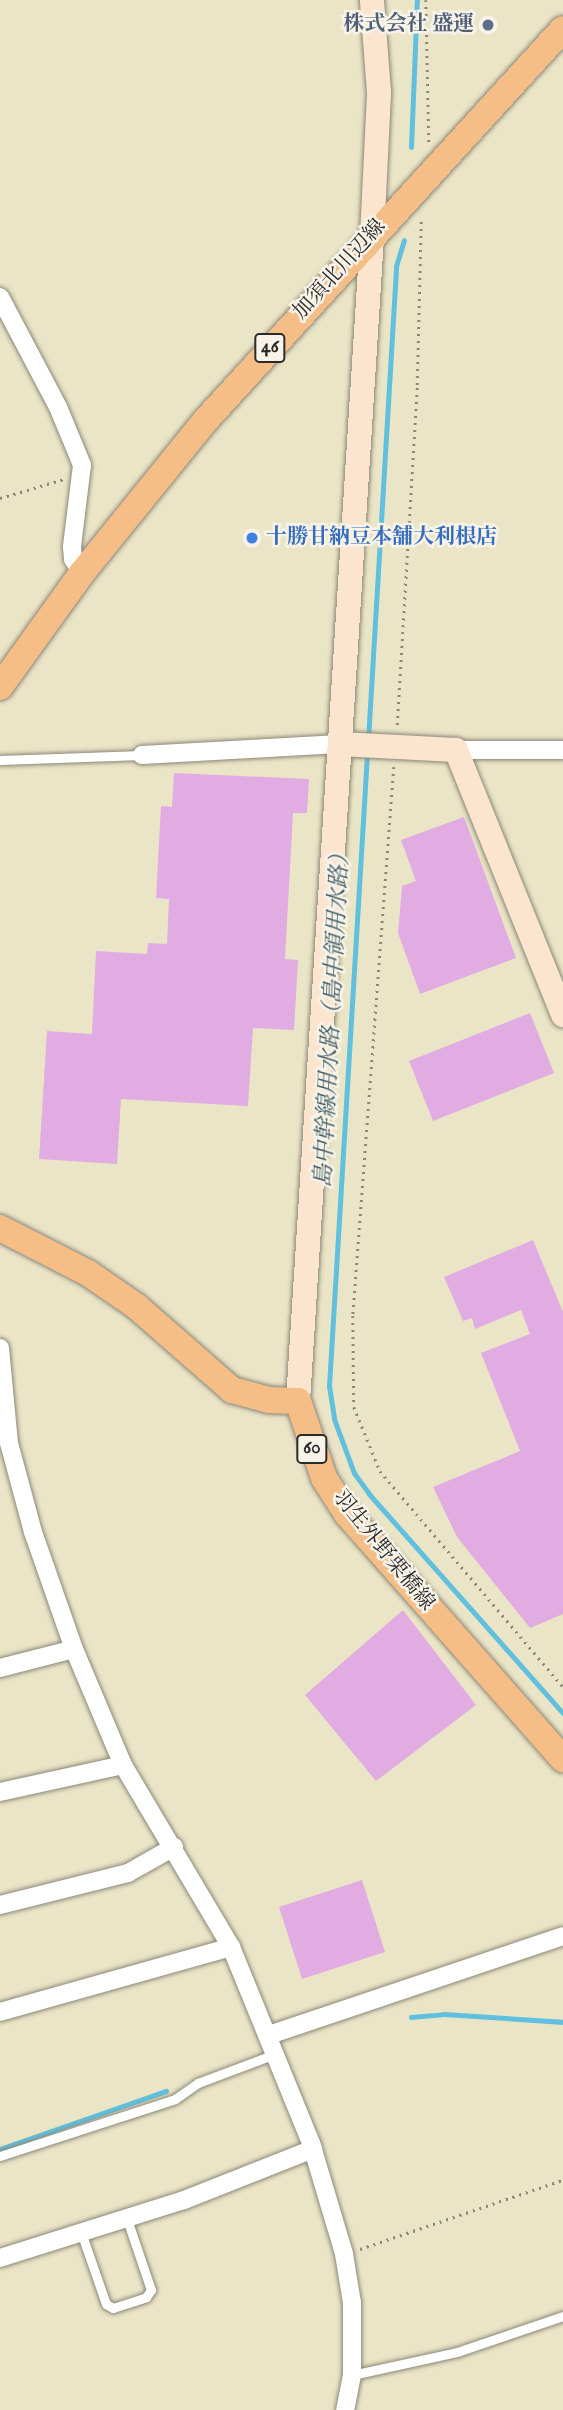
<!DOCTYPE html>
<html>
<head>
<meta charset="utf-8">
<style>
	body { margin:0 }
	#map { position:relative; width:563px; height:2410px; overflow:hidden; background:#ebe5c7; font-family:"IM FELL English","Noto Serif JP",serif }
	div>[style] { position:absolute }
	.stream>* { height:5px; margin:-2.5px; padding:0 2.5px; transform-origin:2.5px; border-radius:2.5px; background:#60c0de }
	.building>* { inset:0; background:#e1ace2 }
	.path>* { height:2.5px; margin-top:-1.25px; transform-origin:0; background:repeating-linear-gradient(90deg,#8b8879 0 2px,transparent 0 7px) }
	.roads { filter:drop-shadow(0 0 2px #8b8879) drop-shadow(0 0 2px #8b8879) }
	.lane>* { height:9px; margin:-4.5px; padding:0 4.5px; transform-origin:4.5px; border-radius:4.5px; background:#fff }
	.street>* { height:18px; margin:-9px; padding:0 9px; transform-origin:9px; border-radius:9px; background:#fff }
	.secondary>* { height:24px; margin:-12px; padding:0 12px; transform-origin:12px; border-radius:12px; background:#fbe5cf }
	.primary>* { height:26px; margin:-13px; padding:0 13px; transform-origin:13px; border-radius:13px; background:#f6be87 }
	.dots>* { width:19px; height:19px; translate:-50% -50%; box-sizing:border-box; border:4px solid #f7f3e8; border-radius:50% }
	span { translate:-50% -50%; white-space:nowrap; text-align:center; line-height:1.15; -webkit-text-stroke:5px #f7f3e8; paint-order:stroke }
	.shield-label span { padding:2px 5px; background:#f7f3e8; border:2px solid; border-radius:5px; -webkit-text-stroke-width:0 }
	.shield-label { font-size:19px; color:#2b2b2b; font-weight:700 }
	.service-label { font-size:21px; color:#4e5e75; font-weight:700 }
	.right { translate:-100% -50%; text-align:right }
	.street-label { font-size:21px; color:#2b2b2b }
	.shop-label { font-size:21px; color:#366cbe; font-weight:700 }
	.left { translate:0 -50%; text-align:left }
	.water-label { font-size:23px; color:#3b5861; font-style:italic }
</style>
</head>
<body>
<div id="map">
	<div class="stream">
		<i style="left:411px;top:147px;width:147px;rotate:-87.7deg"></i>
		<i style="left:368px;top:740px;width:475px;rotate:-86.6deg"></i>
		<i style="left:396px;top:266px;width:27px;rotate:-73deg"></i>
		<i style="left:367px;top:754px;width:633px;rotate:93.44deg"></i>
		<i style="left:329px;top:1386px;width:33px;rotate:81deg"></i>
		<i style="left:334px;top:1419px;width:58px;rotate:69.7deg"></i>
		<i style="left:354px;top:1473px;width:26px;rotate:54deg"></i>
		<i style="left:369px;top:1494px;width:293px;rotate:48.5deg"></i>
		<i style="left:411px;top:2017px;width:33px;rotate:-5deg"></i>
		<i style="left:444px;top:2014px;width:119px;rotate:3.8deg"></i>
		<i style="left:0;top:2149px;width:176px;rotate:-19.3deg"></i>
	</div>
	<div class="building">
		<i style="clip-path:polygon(174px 773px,309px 779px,307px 813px,293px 813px,285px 959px,298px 960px,294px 1030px,253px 1028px,248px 1106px,121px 1099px,117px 1164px,39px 1159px,47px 1031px,92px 1034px,96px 951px,147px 954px,148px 943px,167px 944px,169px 899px,156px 898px,161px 806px,172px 807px)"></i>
		<i style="clip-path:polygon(464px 817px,516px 958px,420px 994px,398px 933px,402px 886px,416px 881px,401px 840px)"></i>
		<i style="clip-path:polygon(530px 1013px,554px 1073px,433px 1121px,409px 1061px)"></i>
		<i style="clip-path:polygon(533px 1240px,563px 1312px,563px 1614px,530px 1628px,457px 1537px,433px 1487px,520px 1451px,481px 1353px,530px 1334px,521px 1310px,475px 1329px,472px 1318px,463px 1321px,444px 1277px)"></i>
		<i style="clip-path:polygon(403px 1610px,476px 1705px,376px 1781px,305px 1695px)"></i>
		<i style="clip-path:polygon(362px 1880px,385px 1952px,302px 1979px,279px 1907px)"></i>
	</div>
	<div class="path">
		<i style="left:426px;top:0;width:143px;rotate:88.8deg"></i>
		<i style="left:0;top:498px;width:67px;rotate:-16.5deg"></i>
		<i style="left:397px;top:725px;width:341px;rotate:-86.6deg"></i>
		<i style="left:417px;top:385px;width:167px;rotate:-88.6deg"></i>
		<i style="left:394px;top:767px;width:551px;rotate:94.27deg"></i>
		<i style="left:353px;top:1316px;width:91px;rotate:89.4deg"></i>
		<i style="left:354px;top:1407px;width:69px;rotate:67.9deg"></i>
		<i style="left:380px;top:1471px;width:283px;rotate:49.7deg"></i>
		<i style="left:360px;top:2249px;width:214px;rotate:-18.8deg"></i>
	</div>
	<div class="roads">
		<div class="lane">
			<i style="left:0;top:760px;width:142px;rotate:-2deg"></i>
			<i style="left:0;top:2156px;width:184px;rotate:-18deg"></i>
			<i style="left:175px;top:2099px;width:28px;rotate:-35deg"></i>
			<i style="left:198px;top:2083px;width:82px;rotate:-20.6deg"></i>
			<i style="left:82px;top:2235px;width:73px;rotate:70.8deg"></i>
			<i style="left:106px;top:2304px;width:8px;rotate:30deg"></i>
			<i style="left:113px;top:2308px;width:35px;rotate:-18deg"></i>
			<i style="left:146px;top:2297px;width:9px;rotate:-54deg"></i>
			<i style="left:151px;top:2290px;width:75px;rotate:-108.7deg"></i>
			<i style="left:352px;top:2375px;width:107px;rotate:-12.4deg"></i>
			<i style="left:457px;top:2352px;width:112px;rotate:-18.8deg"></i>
		</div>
		<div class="street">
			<i style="left:0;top:297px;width:124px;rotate:62.2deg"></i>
			<i style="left:58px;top:407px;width:63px;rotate:67.5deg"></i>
			<i style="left:82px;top:465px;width:83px;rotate:97deg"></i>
			<i style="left:72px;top:547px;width:12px;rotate:85deg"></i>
			<i style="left:73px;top:559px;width:17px;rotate:57deg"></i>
			<i style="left:456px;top:750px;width:107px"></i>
			<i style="left:142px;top:755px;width:198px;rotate:-3.2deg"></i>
			<i style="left:0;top:1348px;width:95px;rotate:84.6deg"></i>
			<i style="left:9px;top:1443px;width:92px;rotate:74.9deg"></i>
			<i style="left:33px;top:1532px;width:124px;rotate:70.7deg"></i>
			<i style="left:74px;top:1649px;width:126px;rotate:67.1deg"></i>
			<i style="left:123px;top:1765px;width:212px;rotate:59.3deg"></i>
			<i style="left:231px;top:1947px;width:212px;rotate:67.8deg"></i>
			<i style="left:311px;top:2143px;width:116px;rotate:73.4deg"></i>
			<i style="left:344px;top:2254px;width:50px;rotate:80.7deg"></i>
			<i style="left:352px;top:2303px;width:72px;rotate:90deg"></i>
			<i style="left:352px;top:2375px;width:36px;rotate:101deg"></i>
			<i style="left:0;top:1668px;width:76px;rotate:-14.4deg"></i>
			<i style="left:0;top:1792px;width:126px;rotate:-12.4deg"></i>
			<i style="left:0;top:1905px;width:132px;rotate:-14deg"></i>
			<i style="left:128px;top:1873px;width:53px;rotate:-29.5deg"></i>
			<i style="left:0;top:2012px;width:240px;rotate:-15.7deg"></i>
			<i style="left:269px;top:2035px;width:310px;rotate:-18.6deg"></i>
			<i style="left:0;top:2258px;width:193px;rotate:-17.5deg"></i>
			<i style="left:184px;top:2200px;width:139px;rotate:-21.6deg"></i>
		</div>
		<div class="secondary">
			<i style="left:340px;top:744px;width:116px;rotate:3deg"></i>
			<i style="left:456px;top:750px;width:286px;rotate:68deg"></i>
			<i style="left:298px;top:1401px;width:1166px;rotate:-86.36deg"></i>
			<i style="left:372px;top:237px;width:145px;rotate:-87.2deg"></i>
			<i style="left:379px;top:92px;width:92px;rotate:-94.4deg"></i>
		</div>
		<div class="primary">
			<i style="left:0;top:687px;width:140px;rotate:-54.3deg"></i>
			<i style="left:82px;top:573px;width:197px;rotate:-51deg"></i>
			<i style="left:206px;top:420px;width:529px;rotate:-47.6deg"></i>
			<i style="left:0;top:1228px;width:99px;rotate:27.1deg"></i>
			<i style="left:88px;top:1273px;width:58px;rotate:34.5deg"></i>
			<i style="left:136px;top:1306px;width:128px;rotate:41.2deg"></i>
			<i style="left:232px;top:1390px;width:38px;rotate:15deg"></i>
			<i style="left:269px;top:1400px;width:29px;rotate:2deg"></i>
			<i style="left:298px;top:1401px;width:81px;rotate:71.3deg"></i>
			<i style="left:324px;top:1478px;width:43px;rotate:57.4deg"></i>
			<i style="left:347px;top:1514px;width:327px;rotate:48.6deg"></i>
		</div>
	</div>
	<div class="dots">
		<i style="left:488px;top:25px;background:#5c6f8a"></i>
		<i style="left:252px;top:538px;background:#3f7fe0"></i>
	</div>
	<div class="shield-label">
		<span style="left:270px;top:348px">46</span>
		<span style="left:312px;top:1449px">60</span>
	</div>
	<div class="service-label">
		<span class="right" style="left:474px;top:25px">株式会社 盛運</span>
	</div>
	<div class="street-label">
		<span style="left:340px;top:270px;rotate:-48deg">加須北川辺線</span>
		<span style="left:383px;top:1551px;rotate:51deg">羽生外野栗橋線</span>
	</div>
	<div class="shop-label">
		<span class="left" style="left:266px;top:538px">十勝甘納豆本舗大利根店</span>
	</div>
	<div class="water-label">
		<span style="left:333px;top:1015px;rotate:-87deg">島中幹線用水路（島中領用水路）</span>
	</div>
</div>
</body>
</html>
